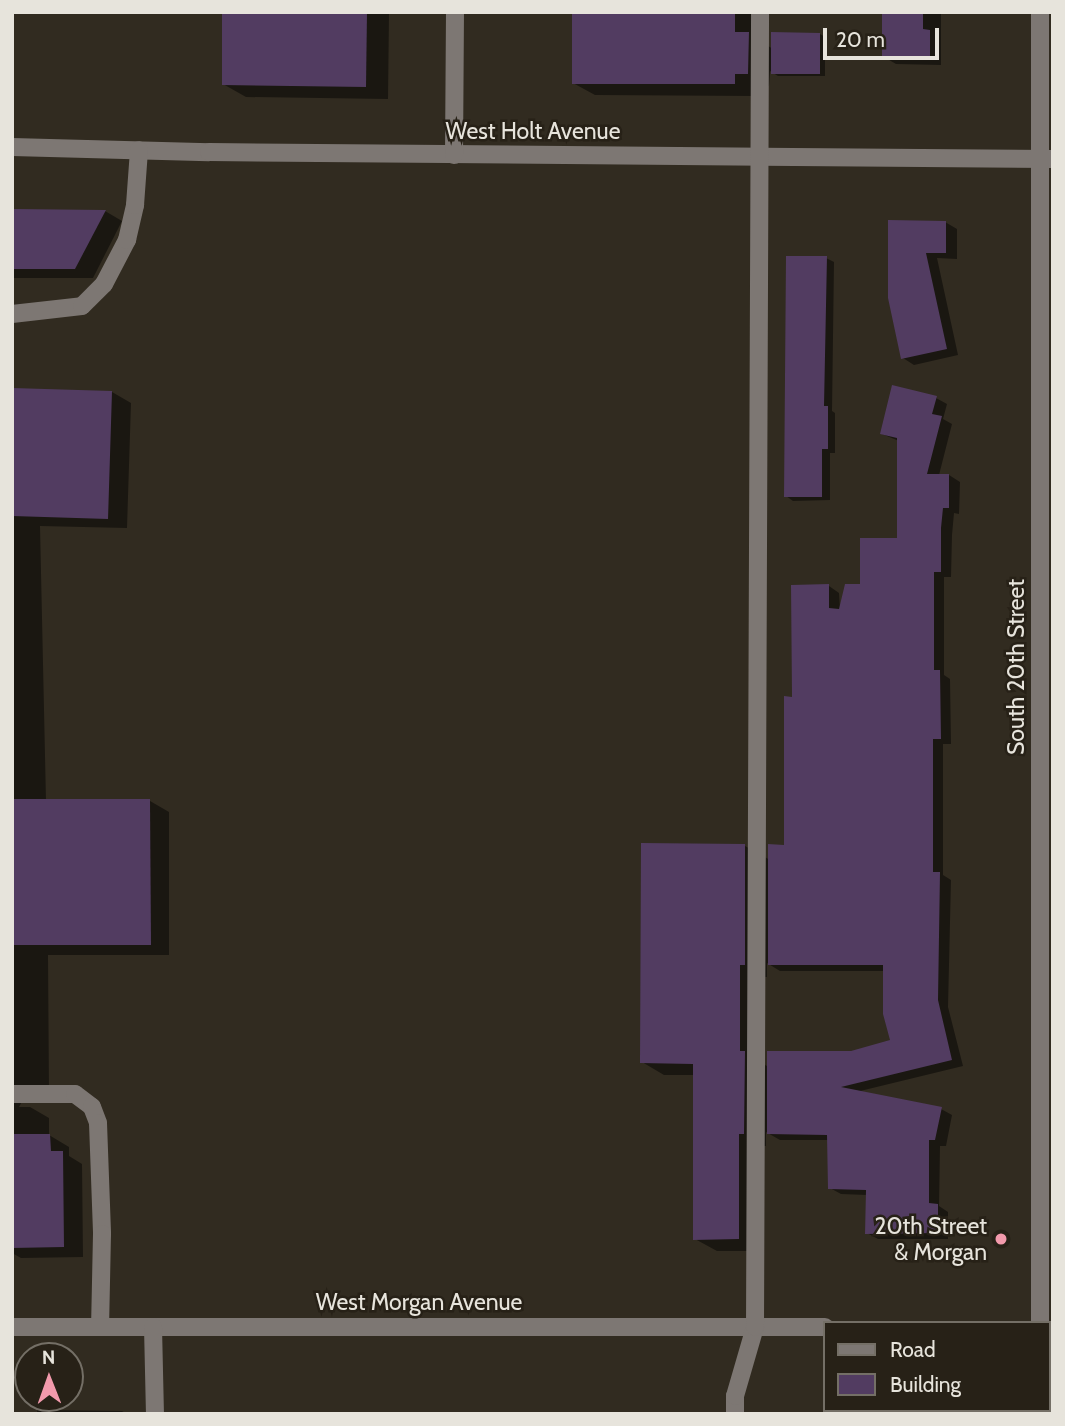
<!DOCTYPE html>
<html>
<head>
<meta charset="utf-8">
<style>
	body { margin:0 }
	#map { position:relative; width:1065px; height:1426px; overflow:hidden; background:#312b20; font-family:Cabin,sans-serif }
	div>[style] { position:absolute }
	.shadow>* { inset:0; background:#0007 }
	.building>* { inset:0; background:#523c61 }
	.minor>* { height:18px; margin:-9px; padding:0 9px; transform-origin:9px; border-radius:9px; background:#7d7773 }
	.dots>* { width:19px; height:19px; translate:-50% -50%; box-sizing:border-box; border:4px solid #272117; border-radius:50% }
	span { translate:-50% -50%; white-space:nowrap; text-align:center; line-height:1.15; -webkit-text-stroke:5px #272117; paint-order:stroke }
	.street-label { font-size:23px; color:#e7e4dc }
	.poi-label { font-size:23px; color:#e7e4dc }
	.right { translate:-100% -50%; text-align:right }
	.frame { position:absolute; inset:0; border:14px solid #e7e4dc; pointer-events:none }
	.legend { position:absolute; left:823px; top:1321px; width:228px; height:91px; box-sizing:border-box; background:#272117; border:2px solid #746f66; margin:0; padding:9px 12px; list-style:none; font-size:21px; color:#e7e4dc }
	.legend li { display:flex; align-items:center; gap:14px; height:35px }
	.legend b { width:35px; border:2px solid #746f66 }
	.north { position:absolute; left:14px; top:1342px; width:70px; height:70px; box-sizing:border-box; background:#272117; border:2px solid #746f66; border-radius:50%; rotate:359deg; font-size:19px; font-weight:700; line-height:28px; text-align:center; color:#e7e4dc }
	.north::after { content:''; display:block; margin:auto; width:24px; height:32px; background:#f29aac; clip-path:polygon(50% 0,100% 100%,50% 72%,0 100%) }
	.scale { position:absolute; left:823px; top:28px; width:116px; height:32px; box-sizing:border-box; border:4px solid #e7e4dc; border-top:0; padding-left:9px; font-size:21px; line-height:24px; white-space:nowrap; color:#e7e4dc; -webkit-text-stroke:5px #272117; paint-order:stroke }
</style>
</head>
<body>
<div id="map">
	<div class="shadow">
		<i style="clip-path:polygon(224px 12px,389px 12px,388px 99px,246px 97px,223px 84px)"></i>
		<i style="clip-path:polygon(573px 12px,757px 12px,757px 39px,773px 49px,820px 34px,825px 37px,825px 76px,778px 76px,770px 71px,769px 86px,756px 86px,756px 96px,595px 95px,573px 83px)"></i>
		<i style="clip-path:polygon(884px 12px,941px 12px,941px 65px,896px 64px,884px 57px)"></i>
		<i style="clip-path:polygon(12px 211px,105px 211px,122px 221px,93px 278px,12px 278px)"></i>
		<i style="clip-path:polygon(945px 222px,957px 229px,957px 259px,937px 258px,958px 355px,914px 365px,903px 358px,889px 298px)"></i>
		<i style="clip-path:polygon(826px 258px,834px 262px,832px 411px,835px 413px,835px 453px,830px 453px,830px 500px,793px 501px,786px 496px)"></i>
		<i style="clip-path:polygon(12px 390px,112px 392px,131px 403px,127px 528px,40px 526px,46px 801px,150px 801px,169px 812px,169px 955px,48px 955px,49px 1093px,26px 1094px,19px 1107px,30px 1107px,49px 1118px,49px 1135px,69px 1147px,69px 1156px,82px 1164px,83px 1257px,21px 1258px,12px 1253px)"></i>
		<i style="clip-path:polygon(evenodd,936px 398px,947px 404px,943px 419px,952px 424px,939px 475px,949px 475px,960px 482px,959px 514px,954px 513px,952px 535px,951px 577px,944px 577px,944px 675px,950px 679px,951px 744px,943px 744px,943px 875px,951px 880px,948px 1007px,963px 1066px,856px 1092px,941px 1109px,952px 1115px,946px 1146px,940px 1146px,939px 1206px,948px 1212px,948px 1239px,878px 1239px,867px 1233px,867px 1195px,841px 1194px,830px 1188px,829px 1140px,780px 1140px,766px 1132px,766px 1146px,761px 1146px,761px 1251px,717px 1251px,695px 1239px,695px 1075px,664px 1075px,642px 1062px,745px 846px,770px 860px,786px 846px,794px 698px,829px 586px,839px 593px,840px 610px,899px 540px,899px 441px,882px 434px,936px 398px,767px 963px,780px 971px,885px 971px,892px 1041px,851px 1053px,769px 1067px,761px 1063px,762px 977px,767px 977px,767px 963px)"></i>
		<i style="clip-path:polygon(37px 1410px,122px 1411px,127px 1414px,37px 1414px)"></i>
	</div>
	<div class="building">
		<i style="clip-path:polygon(222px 12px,367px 12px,366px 87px,222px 85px)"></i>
		<i style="clip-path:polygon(572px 12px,735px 12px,735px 32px,749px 32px,748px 74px,735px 74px,735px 84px,572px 84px)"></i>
		<i style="clip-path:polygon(882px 13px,923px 13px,923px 29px,930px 30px,930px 59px,882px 58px)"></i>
		<i style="clip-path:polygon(771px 32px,820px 33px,820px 74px,771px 74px)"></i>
		<i style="clip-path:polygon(12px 209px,106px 210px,75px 269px,12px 269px)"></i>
		<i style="clip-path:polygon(888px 220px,946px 221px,946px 253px,926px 253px,947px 349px,901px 359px,888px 298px)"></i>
		<i style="clip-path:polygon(786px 256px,827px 256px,824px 406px,828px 406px,828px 449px,822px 449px,822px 497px,784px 497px)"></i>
		<i style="clip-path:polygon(892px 385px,937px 396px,932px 414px,942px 416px,927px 474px,949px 474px,949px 508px,943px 508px,941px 528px,941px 572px,934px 572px,934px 670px,940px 670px,941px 739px,933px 739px,933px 872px,940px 872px,938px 1000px,952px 1060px,841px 1087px,942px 1107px,935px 1140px,929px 1140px,929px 1203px,938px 1204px,938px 1233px,865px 1234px,866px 1190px,828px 1189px,827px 1135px,767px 1134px,767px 1051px,851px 1051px,890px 1040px,883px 1014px,883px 965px,768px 965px,768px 844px,784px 845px,784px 696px,792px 697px,791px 585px,829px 584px,829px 608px,839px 609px,845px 584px,860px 584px,860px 538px,897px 538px,897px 438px,880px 434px)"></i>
		<i style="clip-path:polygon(12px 388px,112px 391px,108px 519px,12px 516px)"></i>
		<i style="clip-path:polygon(12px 799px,150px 799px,151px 945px,12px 945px)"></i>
		<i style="clip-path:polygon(641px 843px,745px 844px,745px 965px,740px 965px,740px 1051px,745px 1051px,744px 1134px,739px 1134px,739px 1239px,693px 1240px,693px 1064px,640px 1063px)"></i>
		<i style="clip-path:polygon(12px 1134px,50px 1134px,51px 1151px,63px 1151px,64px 1247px,12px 1248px)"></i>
	</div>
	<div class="minor">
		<i style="left:12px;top:147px;width:197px;rotate:1.5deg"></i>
		<i style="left:209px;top:152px;width:844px;rotate:0.48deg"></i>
		<i style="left:454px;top:155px;width:143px;rotate:-89.6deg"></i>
		<i style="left:12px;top:314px;width:70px;rotate:-6.5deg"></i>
		<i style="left:82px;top:306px;width:31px;rotate:-45deg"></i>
		<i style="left:104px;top:284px;width:50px;rotate:-62.4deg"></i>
		<i style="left:127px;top:240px;width:36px;rotate:-77deg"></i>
		<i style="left:135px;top:205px;width:55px;rotate:-85.8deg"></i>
		<i style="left:12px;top:1094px;width:63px"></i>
		<i style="left:75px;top:1094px;width:21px;rotate:37deg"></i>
		<i style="left:92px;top:1107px;width:17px;rotate:69deg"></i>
		<i style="left:98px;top:1123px;width:111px;rotate:87.9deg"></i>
		<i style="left:102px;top:1234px;width:93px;rotate:91.2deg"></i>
		<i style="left:1040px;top:1323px;width:1311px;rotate:-90deg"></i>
		<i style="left:12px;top:1327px;width:813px"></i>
		<i style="left:153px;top:1327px;width:87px;rotate:88.7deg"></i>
		<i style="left:735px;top:1414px;width:18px;rotate:-90deg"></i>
		<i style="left:735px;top:1396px;width:72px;rotate:-73.8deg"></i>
		<i style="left:755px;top:1327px;width:1315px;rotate:-89.78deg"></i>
		<i style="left:1040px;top:1414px;width:4px;rotate:-90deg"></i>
	</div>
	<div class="dots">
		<i style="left:1001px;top:1239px;background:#f29aac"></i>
	</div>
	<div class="street-label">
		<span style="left:533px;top:131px">West Holt Avenue</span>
		<span style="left:1016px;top:667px;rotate:-90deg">South 20th Street</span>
		<span style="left:419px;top:1302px">West Morgan Avenue</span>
	</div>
	<div class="poi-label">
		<span class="right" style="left:987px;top:1239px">20th Street<br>&amp; Morgan</span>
	</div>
	<div class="frame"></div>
	<ul class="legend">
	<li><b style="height:9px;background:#7d7773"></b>Road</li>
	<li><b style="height:19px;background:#523c61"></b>Building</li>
	</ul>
	<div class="north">N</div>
	<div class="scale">20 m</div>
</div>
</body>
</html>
